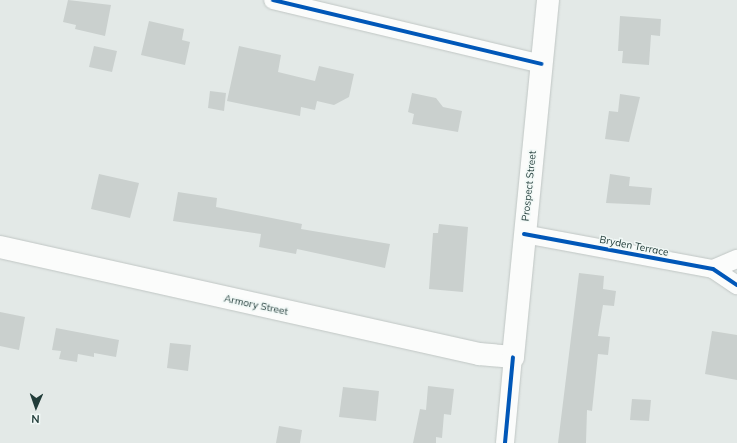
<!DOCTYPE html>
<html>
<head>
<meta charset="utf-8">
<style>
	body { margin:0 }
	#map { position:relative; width:737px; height:443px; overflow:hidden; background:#e3e9e7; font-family:Mulish,sans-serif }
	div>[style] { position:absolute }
	.building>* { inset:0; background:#cad0ce }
	.roads { filter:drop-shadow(0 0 1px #c0c6c4) drop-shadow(0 0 1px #c0c6c4) }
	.minor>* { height:18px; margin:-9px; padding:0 9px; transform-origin:9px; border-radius:9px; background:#fbfcfb }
	.secondary>* { height:22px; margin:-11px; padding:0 11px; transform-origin:11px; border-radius:11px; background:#fbfcfb }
	.cycleway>* { height:4px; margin:-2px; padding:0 2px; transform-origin:2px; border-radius:2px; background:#0057b8 }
	span { translate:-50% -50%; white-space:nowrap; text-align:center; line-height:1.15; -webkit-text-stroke:3px #f1f8f6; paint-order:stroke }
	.street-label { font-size:10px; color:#213c39 }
	.north { position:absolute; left:16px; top:387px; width:40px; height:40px; -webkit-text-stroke:3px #f1f8f6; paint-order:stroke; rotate:182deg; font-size:11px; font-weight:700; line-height:16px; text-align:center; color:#213c39 }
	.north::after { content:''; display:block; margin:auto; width:14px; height:18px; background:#213c39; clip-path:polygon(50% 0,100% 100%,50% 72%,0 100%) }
</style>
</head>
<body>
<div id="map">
	<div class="building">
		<i style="clip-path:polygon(68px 0,111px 5px,105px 36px,75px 29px,76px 25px,63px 22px)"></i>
		<i style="clip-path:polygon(620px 16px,661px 19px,660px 36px,651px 35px,649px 65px,622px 63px,623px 51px,618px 51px)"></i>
		<i style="clip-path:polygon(149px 21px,184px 29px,182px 40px,190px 42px,185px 65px,141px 55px)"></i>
		<i style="clip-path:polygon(94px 46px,117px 51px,112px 72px,89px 67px)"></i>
		<i style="clip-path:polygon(239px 46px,281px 55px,278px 72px,315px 81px,319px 66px,354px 74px,349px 97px,334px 105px,317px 101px,315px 110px,301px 107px,300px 116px,227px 101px)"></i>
		<i style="clip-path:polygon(210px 91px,226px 93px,224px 111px,208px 108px)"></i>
		<i style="clip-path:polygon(412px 93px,436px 98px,443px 107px,462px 111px,458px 132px,412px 124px,414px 114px,408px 112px)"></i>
		<i style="clip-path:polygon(620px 94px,640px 97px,629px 142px,605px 139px,609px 111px,618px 112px)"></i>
		<i style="clip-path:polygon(99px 174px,139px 183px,130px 218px,91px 209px)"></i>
		<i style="clip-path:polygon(610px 174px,630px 177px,629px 186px,652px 188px,650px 205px,606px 203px)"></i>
		<i style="clip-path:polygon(178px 192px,217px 198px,216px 207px,302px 224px,301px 229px,390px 244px,385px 268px,297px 249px,296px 254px,259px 247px,261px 234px,173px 221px)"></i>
		<i style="clip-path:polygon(439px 224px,468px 227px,463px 292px,429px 289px,433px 233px,438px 233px)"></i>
		<i style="clip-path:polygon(579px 273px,604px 276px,603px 289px,616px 291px,614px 306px,603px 305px,598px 336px,610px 337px,608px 355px,598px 354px,592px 411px,587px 410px,586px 443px,558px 443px)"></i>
		<i style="clip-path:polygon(0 312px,25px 317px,19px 350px,0 346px)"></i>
		<i style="clip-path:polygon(56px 328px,119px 340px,116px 357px,94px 353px,94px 357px,78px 354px,77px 362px,59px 359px,61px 351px,52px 350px)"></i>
		<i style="clip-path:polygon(712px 331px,737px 335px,737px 380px,705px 374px)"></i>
		<i style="clip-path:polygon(170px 343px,191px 345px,188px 371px,167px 368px)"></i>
		<i style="clip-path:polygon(428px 386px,454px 389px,451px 415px,444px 414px,442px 438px,436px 437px,436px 443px,413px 443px,420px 409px,426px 410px)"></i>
		<i style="clip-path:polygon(343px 387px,379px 391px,376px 421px,339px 417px)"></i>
		<i style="clip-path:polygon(632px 399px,651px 400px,649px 421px,630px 420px)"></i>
		<i style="clip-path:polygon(279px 426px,302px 430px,300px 443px,276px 443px)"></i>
	</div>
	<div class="roads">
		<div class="minor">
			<i style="left:273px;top:0;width:276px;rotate:13.4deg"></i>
			<i style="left:524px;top:234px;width:192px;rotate:10.5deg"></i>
			<i style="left:713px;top:269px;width:29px;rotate:34deg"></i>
			<i style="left:713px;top:269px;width:26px;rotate:-23deg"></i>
			<i style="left:505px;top:443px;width:86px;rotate:-84.7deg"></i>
		</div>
		<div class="secondary">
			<i style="left:0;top:247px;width:491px;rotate:12.6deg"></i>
			<i style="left:479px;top:354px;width:34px;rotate:5deg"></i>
			<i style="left:513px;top:357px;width:359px;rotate:-84.4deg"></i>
		</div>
	</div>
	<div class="cycleway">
		<i style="left:273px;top:0;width:276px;rotate:13.4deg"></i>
		<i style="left:524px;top:234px;width:192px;rotate:10.5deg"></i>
		<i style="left:713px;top:269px;width:29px;rotate:34deg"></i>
		<i style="left:505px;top:443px;width:86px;rotate:-84.7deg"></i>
	</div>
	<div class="street-label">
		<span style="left:529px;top:186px;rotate:-84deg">Prospect Street</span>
		<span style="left:634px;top:246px;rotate:11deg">Bryden Terrace</span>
		<span style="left:256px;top:305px;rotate:12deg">Armory Street</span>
	</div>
	<div class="north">N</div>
</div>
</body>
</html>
